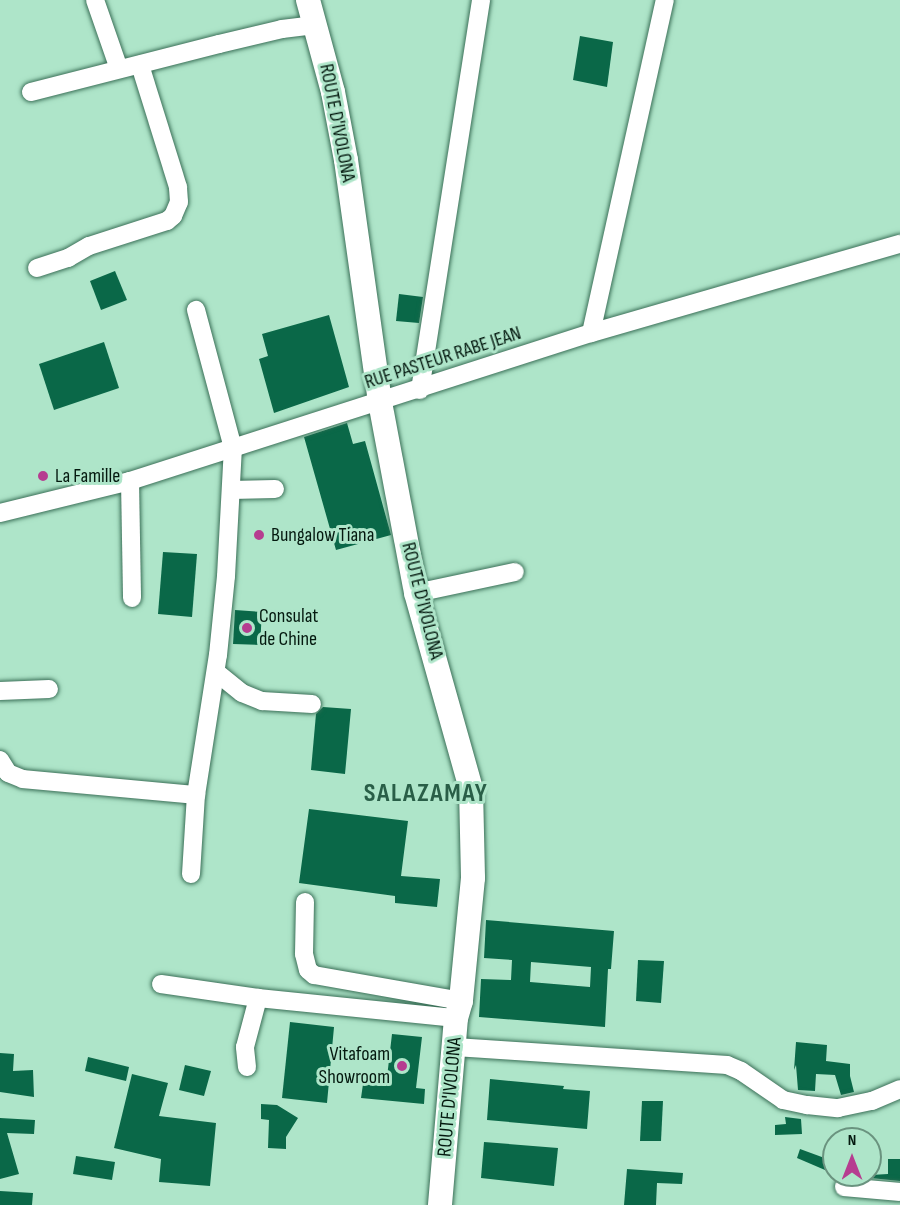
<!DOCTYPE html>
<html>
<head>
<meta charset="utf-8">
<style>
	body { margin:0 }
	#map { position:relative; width:900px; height:1205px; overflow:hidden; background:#aee5c9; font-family:"Sofia Sans Condensed",sans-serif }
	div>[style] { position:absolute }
	.building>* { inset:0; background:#0a6848 }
	.roads { filter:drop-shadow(0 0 2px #3b7058) drop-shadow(0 0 2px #3b7058) }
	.minor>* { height:18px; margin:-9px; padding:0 9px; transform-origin:9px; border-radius:9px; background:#fff }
	.major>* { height:24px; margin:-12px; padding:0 12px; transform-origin:12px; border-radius:12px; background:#fff }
	.dots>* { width:16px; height:16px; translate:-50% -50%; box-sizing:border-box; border:3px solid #aee5c9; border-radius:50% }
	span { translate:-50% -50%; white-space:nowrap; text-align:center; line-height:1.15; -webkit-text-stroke:6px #aee5c9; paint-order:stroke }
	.street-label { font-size:20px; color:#04190f }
	.poi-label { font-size:20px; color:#04190f }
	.left { translate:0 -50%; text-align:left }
	.right { translate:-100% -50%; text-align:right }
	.district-label { font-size:26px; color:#295e47; font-weight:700; letter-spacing:1.5px }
	.north { position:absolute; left:822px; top:1127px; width:60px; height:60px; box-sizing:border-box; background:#aee5c9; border:2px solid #6a937f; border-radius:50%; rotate:0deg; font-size:16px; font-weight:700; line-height:24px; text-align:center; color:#04190f }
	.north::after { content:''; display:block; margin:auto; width:21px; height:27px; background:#b63d90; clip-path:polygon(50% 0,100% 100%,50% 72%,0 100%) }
</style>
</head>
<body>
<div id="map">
	<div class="building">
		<i style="clip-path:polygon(580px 36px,613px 42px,607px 87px,573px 80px)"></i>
		<i style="clip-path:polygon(115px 271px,127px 300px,101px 310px,90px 281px)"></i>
		<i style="clip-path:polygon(399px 294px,423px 297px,419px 323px,396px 321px)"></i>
		<i style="clip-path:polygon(329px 315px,349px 387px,274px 413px,259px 359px,268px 356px,262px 334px)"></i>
		<i style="clip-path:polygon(104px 342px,119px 388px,54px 410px,39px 364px)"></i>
		<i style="clip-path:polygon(347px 423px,353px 444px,365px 441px,391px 535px,336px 550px,304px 437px)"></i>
		<i style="clip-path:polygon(163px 552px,197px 554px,192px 617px,158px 614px)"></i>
		<i style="clip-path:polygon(235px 610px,262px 612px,260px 645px,233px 644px)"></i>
		<i style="clip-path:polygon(323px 707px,351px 709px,345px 774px,311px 770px,316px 714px)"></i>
		<i style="clip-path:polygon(309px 809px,408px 821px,401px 876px,440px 879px,437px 907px,395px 903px,395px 896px,299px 883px)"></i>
		<i style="clip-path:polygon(evenodd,486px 920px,614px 931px,611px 969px,608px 969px,605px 1027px,479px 1017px,481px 979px,511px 980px,512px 960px,484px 958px,486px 920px,531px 962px,591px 967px,590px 987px,530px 982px,531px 962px)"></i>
		<i style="clip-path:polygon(638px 960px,664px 961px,661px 1003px,636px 1001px)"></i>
		<i style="clip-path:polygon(290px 1022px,334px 1027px,327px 1103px,282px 1098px)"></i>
		<i style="clip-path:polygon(392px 1034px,422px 1037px,416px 1088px,425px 1089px,424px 1104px,361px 1098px,363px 1084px,386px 1086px)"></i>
		<i style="clip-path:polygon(796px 1042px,827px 1045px,826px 1061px,850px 1064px,850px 1076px,854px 1092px,841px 1095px,835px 1075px,816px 1074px,815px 1091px,798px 1090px,796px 1065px,794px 1070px)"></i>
		<i style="clip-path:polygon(0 1053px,14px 1054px,13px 1071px,33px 1070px,34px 1097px,0 1092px)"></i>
		<i style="clip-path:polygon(88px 1057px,129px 1067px,126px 1081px,85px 1071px)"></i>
		<i style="clip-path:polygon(185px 1065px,211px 1071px,204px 1096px,179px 1090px)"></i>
		<i style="clip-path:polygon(132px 1074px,168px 1083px,159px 1116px,216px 1123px,210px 1186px,159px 1182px,161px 1159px,114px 1148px)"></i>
		<i style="clip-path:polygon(490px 1079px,564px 1086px,563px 1089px,590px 1091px,587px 1129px,487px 1120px)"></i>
		<i style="clip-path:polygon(642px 1101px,663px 1101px,661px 1141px,640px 1141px)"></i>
		<i style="clip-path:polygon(261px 1104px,277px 1105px,298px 1118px,286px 1137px,286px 1149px,268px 1148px,269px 1120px,261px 1119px)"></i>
		<i style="clip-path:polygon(785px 1117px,801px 1119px,802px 1134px,775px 1135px,775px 1125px,786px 1124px)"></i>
		<i style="clip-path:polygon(0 1118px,35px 1120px,34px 1134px,7px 1133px,19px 1174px,0 1179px)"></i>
		<i style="clip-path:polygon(484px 1142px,558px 1148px,554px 1186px,481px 1178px)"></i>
		<i style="clip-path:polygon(800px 1149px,830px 1160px,825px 1170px,797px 1158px)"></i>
		<i style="clip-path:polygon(76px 1156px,115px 1162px,112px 1180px,73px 1174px)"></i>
		<i style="clip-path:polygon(888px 1159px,900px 1159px,900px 1181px,871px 1178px,871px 1175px,888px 1174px)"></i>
		<i style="clip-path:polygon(627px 1169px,683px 1173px,682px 1184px,657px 1183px,656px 1205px,624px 1205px)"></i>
		<i style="clip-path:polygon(0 1191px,33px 1193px,32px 1205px,0 1205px)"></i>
	</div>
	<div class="roads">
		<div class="minor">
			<i style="left:95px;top:0;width:73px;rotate:70.8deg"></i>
			<i style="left:31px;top:92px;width:194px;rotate:-14.3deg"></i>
			<i style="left:219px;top:44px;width:65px;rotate:-13.4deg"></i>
			<i style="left:282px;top:29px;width:33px;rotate:-7deg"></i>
			<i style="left:37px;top:268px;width:33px;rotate:-18deg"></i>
			<i style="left:68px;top:258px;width:24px;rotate:-30deg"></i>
			<i style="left:89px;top:246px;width:82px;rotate:-17.8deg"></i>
			<i style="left:167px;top:221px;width:8px;rotate:-40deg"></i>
			<i style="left:173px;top:216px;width:15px;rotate:-67deg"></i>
			<i style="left:179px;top:202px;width:15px;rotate:-94deg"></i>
			<i style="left:178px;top:187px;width:128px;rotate:-107.3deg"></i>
			<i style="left:591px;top:333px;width:341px;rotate:-77.5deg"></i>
			<i style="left:420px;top:390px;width:395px;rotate:-81.1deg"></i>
			<i style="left:130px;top:481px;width:117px;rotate:89deg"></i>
			<i style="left:231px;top:490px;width:44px;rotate:-1.3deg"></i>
			<i style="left:0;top:513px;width:134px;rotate:-13.8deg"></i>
			<i style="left:130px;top:481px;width:484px;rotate:-17.8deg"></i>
			<i style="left:591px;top:333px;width:322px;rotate:-16.1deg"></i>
			<i style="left:416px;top:593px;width:101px;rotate:-12deg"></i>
			<i style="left:216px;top:672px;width:33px;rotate:39deg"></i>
			<i style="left:242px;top:693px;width:22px;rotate:22deg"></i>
			<i style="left:262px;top:701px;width:50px;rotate:3.4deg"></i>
			<i style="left:0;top:691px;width:49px;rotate:-2.3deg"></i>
			<i style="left:0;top:760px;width:15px;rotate:58deg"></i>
			<i style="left:8px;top:773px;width:16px;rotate:22deg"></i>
			<i style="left:23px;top:779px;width:174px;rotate:5.3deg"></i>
			<i style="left:191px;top:874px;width:79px;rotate:-86.4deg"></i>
			<i style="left:196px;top:795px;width:142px;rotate:-81.1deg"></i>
			<i style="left:218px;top:655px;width:79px;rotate:-84.2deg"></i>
			<i style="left:226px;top:576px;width:128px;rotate:-86.9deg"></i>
			<i style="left:233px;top:448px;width:143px;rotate:-105deg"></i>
			<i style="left:305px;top:902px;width:52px;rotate:91.1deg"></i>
			<i style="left:304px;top:954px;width:16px;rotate:76deg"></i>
			<i style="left:308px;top:970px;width:8px;rotate:40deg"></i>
			<i style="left:314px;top:975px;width:149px;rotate:10deg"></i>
			<i style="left:161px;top:984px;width:98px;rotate:8.2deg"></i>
			<i style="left:455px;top:1047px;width:273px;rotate:3.8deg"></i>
			<i style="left:727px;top:1065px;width:15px;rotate:23deg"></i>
			<i style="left:741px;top:1071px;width:51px;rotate:34.6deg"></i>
			<i style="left:783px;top:1100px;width:25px;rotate:12deg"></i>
			<i style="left:807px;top:1105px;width:31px;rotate:6deg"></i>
			<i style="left:838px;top:1108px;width:35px;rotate:-12deg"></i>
			<i style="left:872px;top:1101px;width:30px;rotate:-23deg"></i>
			<i style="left:247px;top:1067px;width:20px;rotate:-96deg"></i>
			<i style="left:245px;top:1047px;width:51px;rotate:-75.1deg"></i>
			<i style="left:258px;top:998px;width:199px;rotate:5.8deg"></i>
			<i style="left:844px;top:1187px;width:56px;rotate:5.1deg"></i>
		</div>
		<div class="major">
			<i style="left:308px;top:0;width:95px;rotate:74.8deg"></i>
			<i style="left:333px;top:92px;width:69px;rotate:79.2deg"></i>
			<i style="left:346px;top:160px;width:244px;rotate:82deg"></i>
			<i style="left:380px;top:402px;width:194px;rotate:79.3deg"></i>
			<i style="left:416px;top:593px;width:204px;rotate:74.3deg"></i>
			<i style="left:471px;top:789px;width:89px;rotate:88.7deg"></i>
			<i style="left:473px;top:878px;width:124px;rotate:95.6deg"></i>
			<i style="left:461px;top:1001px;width:18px;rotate:106deg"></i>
			<i style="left:456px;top:1018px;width:188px;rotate:94.9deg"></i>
		</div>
	</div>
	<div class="dots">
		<i style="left:43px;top:476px;background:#b63d90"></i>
		<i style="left:259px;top:535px;background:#b63d90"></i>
		<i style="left:247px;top:628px;background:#b63d90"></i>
		<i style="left:402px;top:1066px;background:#b63d90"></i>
	</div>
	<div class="street-label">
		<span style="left:337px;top:123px;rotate:79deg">ROUTE D'IVOLONA</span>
		<span style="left:443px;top:358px;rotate:-18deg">RUE PASTEUR RABE JEAN</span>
		<span style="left:422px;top:601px;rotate:76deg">ROUTE D'IVOLONA</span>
		<span style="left:450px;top:1097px;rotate:-85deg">ROUTE D'IVOLONA</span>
	</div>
	<div class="poi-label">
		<span class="left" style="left:55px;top:476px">La Famille</span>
		<span class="left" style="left:271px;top:535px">Bungalow Tiana</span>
		<span class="left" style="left:259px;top:628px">Consulat<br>de Chine</span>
		<span class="right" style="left:390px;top:1066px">Vitafoam<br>Showroom</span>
	</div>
	<div class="district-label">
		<span style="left:426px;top:794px">SALAZAMAY</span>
	</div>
	<div class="north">N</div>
</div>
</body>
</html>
